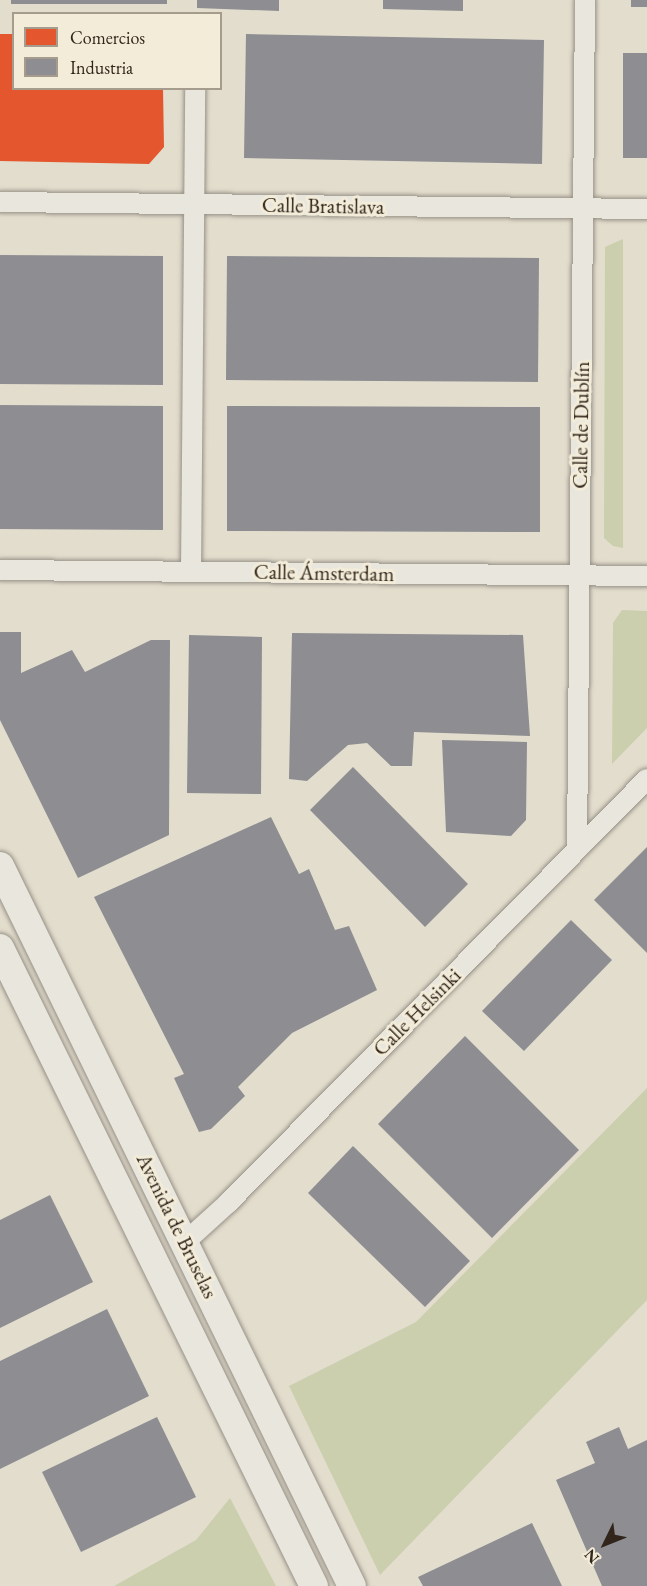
<!DOCTYPE html>
<html>
<head>
<meta charset="utf-8">
<style>
	body { margin:0 }
	#map { position:relative; width:647px; height:1586px; overflow:hidden; background:#e3ddcd; font-family:"EB Garamond",serif }
	div>[style] { position:absolute }
	.green>* { inset:0; background:#cbcfae }
	.shops>* { inset:0; background:#e4572e }
	.industry>* { inset:0; background:#8d8d92 }
	.roads { filter:drop-shadow(0 0 2px #979187) drop-shadow(0 0 2px #979187) }
	.street>* { height:20px; margin:-10px; padding:0 10px; transform-origin:10px; border-radius:10px; background:#e9e6de }
	.secondary>* { height:28px; margin:-14px; padding:0 14px; transform-origin:14px; border-radius:14px; background:#e9e6de }
	span { translate:-50% -50%; white-space:nowrap; text-align:center; line-height:1.15; -webkit-text-stroke:6px #f2ecd9; paint-order:stroke }
	.street-label { font-size:21px; color:#32251b }
	.legend { position:absolute; left:12px; top:12px; width:210px; height:78px; box-sizing:border-box; background:#f2ecd9; border:2px solid #a59c8d; margin:0; padding:8px 10px; list-style:none; font-size:18px; color:#32251b }
	.legend li { display:flex; align-items:center; gap:12px; height:30px }
	.legend b { width:30px; border:2px solid #a59c8d }
	.north { position:absolute; left:575px; top:1514px; width:60px; height:60px; -webkit-text-stroke:4px #f2ecd9; paint-order:stroke; rotate:227deg; font-size:16px; font-weight:700; line-height:24px; text-align:center; color:#32251b }
	.north::after { content:''; display:block; margin:auto; width:21px; height:27px; background:#32251b; clip-path:polygon(50% 0,100% 100%,50% 72%,0 100%) }
</style>
</head>
<body>
<div id="map">
	<div class="green">
		<i style="clip-path:polygon(623px 239px,623px 548px,613px 546px,604px 538px,605px 247px)"></i>
		<i style="clip-path:polygon(622px 610px,647px 611px,647px 728px,612px 764px,613px 623px)"></i>
		<i style="clip-path:polygon(647px 1088px,647px 1300px,380px 1575px,289px 1386px,416px 1322px)"></i>
		<i style="clip-path:polygon(230px 1498px,276px 1586px,114px 1586px,196px 1540px)"></i>
	</div>
	<div class="shops">
		<i style="clip-path:polygon(0 34px,14px 34px,14px 88px,163px 88px,164px 147px,149px 164px,0 161px)"></i>
	</div>
	<div class="industry">
		<i style="clip-path:polygon(11px 0,167px 0,167px 4px,11px 4px)"></i>
		<i style="clip-path:polygon(197px 0,279px 0,279px 11px,197px 8px)"></i>
		<i style="clip-path:polygon(383px 0,463px 0,463px 11px,383px 9px)"></i>
		<i style="clip-path:polygon(631px 0,647px 0,647px 7px,631px 7px)"></i>
		<i style="clip-path:polygon(246px 34px,544px 40px,542px 164px,244px 158px)"></i>
		<i style="clip-path:polygon(623px 53px,647px 53px,647px 158px,623px 158px)"></i>
		<i style="clip-path:polygon(0 255px,163px 256px,163px 385px,0 384px)"></i>
		<i style="clip-path:polygon(227px 256px,539px 258px,538px 382px,226px 380px)"></i>
		<i style="clip-path:polygon(0 405px,163px 406px,163px 530px,0 529px)"></i>
		<i style="clip-path:polygon(227px 406px,540px 407px,540px 532px,227px 531px)"></i>
		<i style="clip-path:polygon(0 632px,21px 632px,21px 673px,72px 650px,85px 672px,151px 640px,170px 640px,169px 835px,78px 878px,0 720px)"></i>
		<i style="clip-path:polygon(292px 633px,523px 635px,530px 736px,414px 732px,412px 766px,391px 766px,367px 743px,348px 745px,307px 781px,289px 779px)"></i>
		<i style="clip-path:polygon(189px 635px,262px 637px,261px 794px,187px 793px)"></i>
		<i style="clip-path:polygon(442px 740px,527px 742px,526px 820px,511px 836px,446px 832px)"></i>
		<i style="clip-path:polygon(353px 767px,468px 884px,425px 927px,310px 810px)"></i>
		<i style="clip-path:polygon(271px 817px,299px 874px,309px 869px,335px 930px,349px 926px,377px 990px,292px 1033px,238px 1087px,245px 1096px,211px 1129px,199px 1132px,174px 1078px,184px 1074px,94px 897px)"></i>
		<i style="clip-path:polygon(647px 847px,647px 953px,594px 900px)"></i>
		<i style="clip-path:polygon(571px 920px,612px 960px,524px 1051px,482px 1011px)"></i>
		<i style="clip-path:polygon(465px 1036px,579px 1150px,492px 1238px,378px 1124px)"></i>
		<i style="clip-path:polygon(353px 1146px,470px 1261px,425px 1307px,308px 1193px)"></i>
		<i style="clip-path:polygon(50px 1195px,93px 1282px,0 1328px,0 1220px)"></i>
		<i style="clip-path:polygon(107px 1309px,149px 1396px,0 1469px,0 1361px)"></i>
		<i style="clip-path:polygon(157px 1417px,196px 1497px,81px 1552px,42px 1472px)"></i>
		<i style="clip-path:polygon(619px 1427px,628px 1449px,647px 1440px,647px 1586px,602px 1586px,556px 1480px,595px 1463px,586px 1442px)"></i>
		<i style="clip-path:polygon(532px 1523px,562px 1586px,423px 1586px,418px 1577px)"></i>
	</div>
	<div class="roads">
		<div class="street">
			<i style="left:0;top:202px;width:647px;rotate:0.62deg"></i>
			<i style="left:0;top:570px;width:647px;rotate:0.53deg"></i>
			<i style="left:191px;top:572px;width:484px;rotate:-89.5deg"></i>
			<i style="left:577px;top:849px;width:849px;rotate:-89.46deg"></i>
			<i style="left:185px;top:1242px;width:58px;rotate:-42.2deg"></i>
			<i style="left:228px;top:1203px;width:596px;rotate:-45.34deg"></i>
		</div>
		<div class="secondary">
			<i style="left:0;top:866px;width:801px;rotate:63.95deg"></i>
			<i style="left:0;top:948px;width:711px;rotate:63.8deg"></i>
		</div>
	</div>
	<div class="street-label">
		<span style="left:323px;top:206px;rotate:1deg">Calle Bratislava</span>
		<span style="left:581px;top:425px;rotate:-89deg">Calle de Dublín</span>
		<span style="left:324px;top:573px;rotate:1deg">Calle Ámsterdam</span>
		<span style="left:417px;top:1012px;rotate:-45deg">Calle Helsinki</span>
		<span style="left:177px;top:1226px;rotate:64deg">Avenida de Bruselas</span>
	</div>
	<ul class="legend">
	<li><b style="height:16px;background:#e4572e"></b>Comercios</li>
	<li><b style="height:16px;background:#8d8d92"></b>Industria</li>
	</ul>
	<div class="north">N</div>
</div>
</body>
</html>
